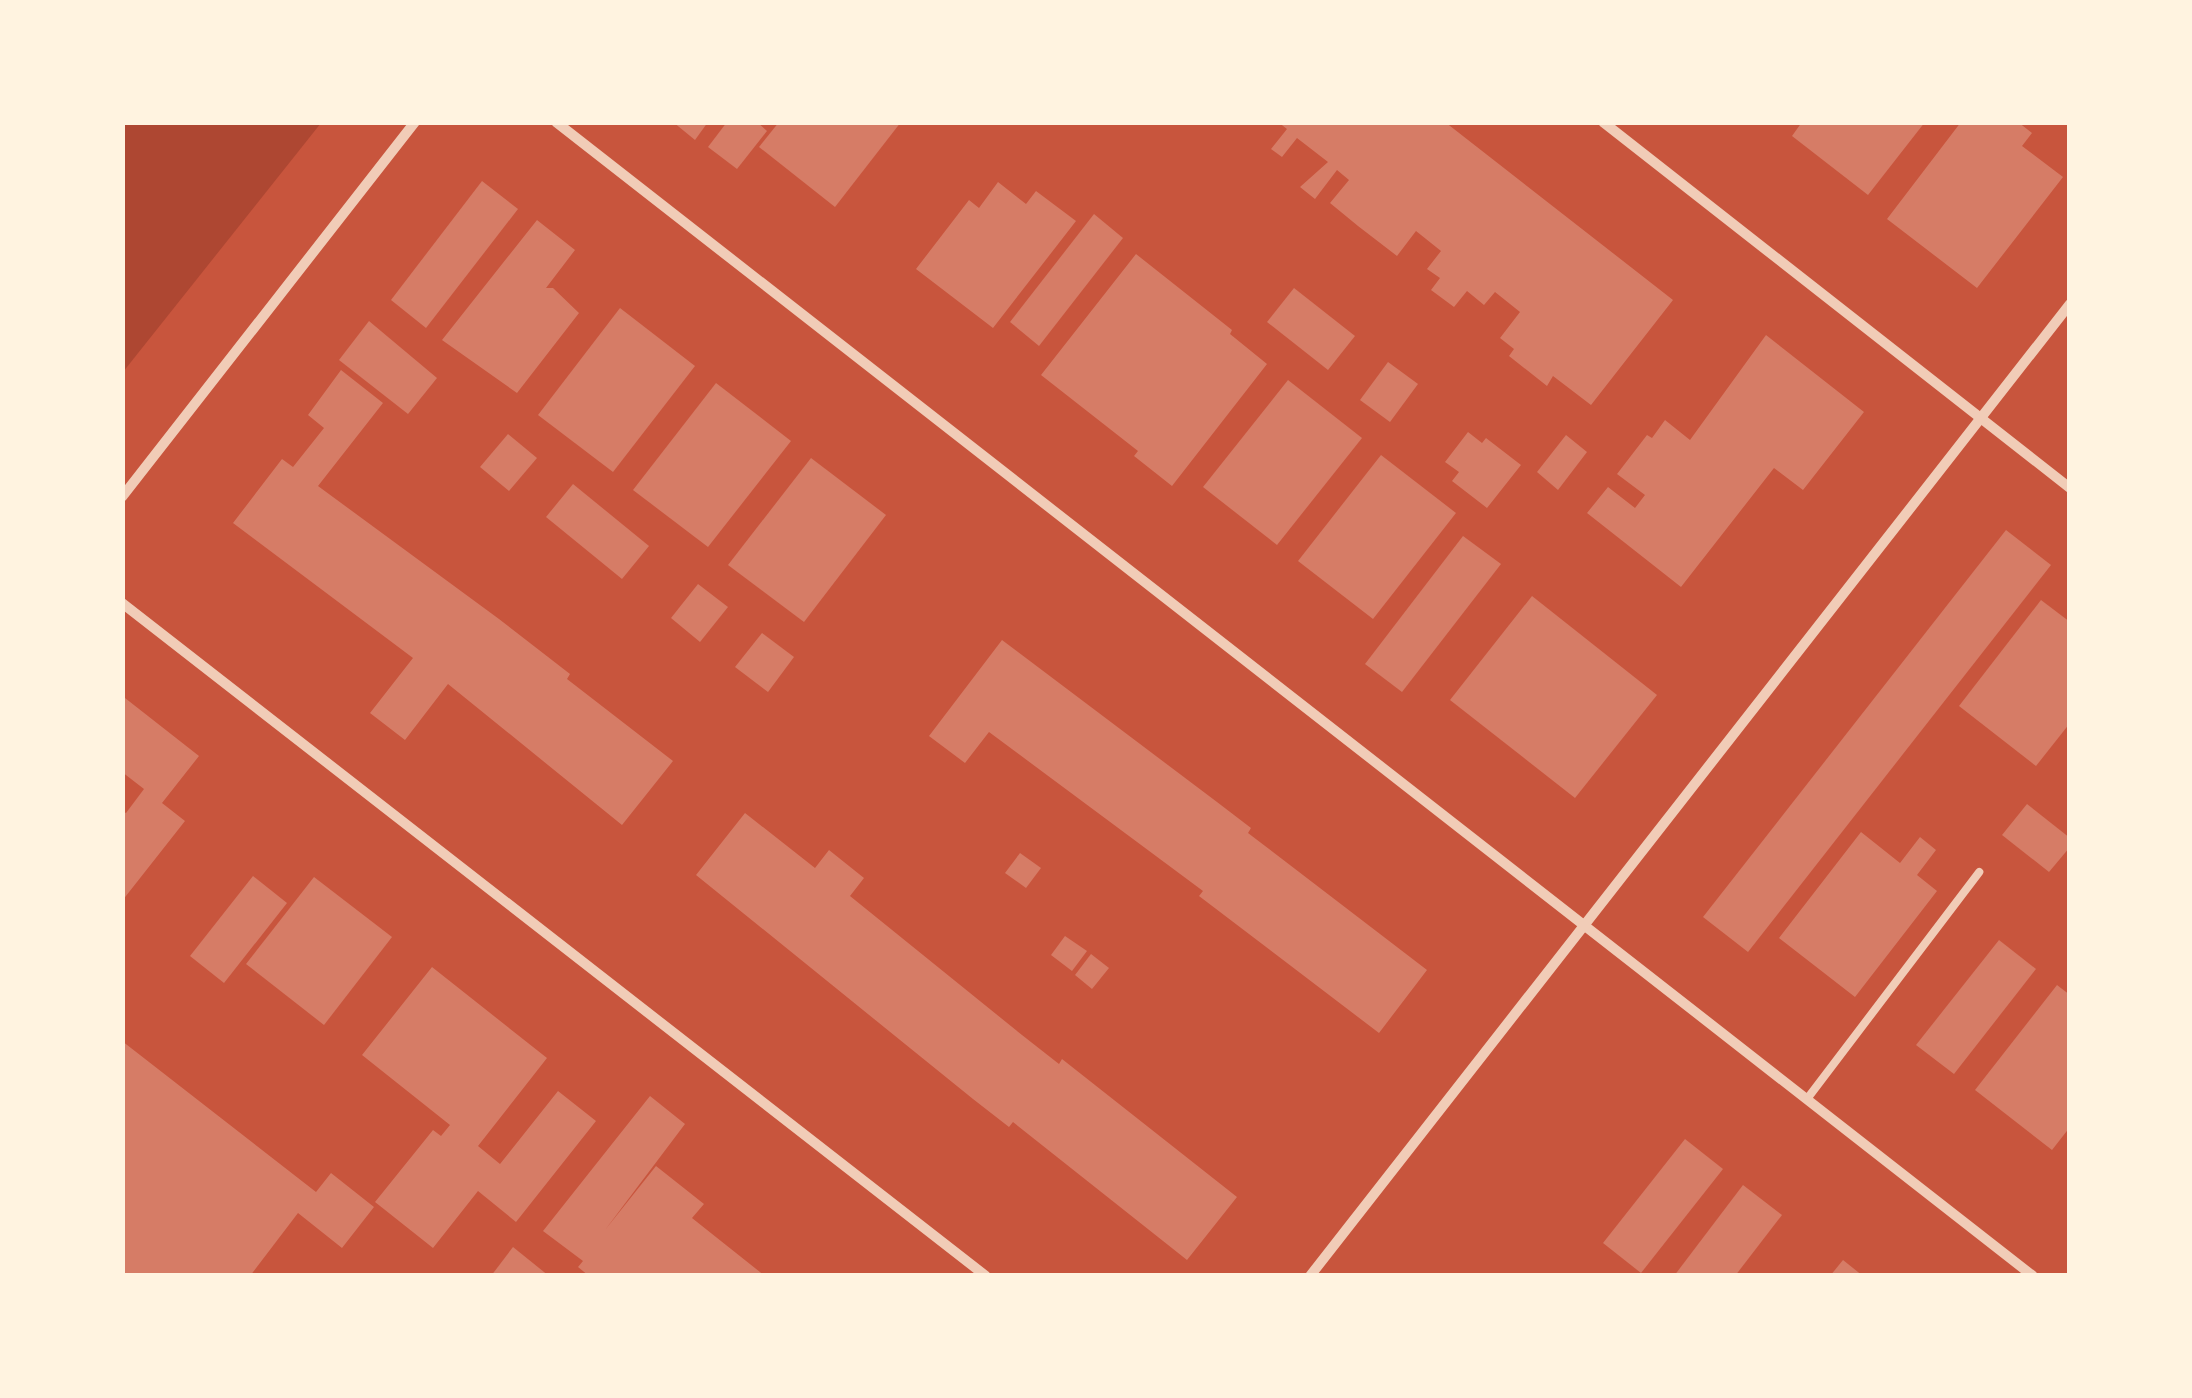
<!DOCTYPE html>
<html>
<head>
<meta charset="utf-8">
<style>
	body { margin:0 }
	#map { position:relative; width:2192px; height:1398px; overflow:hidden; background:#c8553d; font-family:Ubuntu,sans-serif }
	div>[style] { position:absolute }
	.green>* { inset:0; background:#ae4732 }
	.building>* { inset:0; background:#d67c66 }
	.service>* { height:8px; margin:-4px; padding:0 4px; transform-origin:4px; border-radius:4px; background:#f1ccb7 }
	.minor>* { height:10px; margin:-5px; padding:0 5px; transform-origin:5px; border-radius:5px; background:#f1ccb7 }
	span { translate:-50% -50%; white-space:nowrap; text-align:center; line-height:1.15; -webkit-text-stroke:9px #fff3e0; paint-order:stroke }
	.frame { position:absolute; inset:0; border:125px solid #fff3e0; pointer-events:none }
</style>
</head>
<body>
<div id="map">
	<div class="green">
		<i style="clip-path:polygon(123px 122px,321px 123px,123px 372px,122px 123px)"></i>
	</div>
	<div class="building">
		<i style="clip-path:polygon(673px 122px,708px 122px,695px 140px)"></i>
		<i style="clip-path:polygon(727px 122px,757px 122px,767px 131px,737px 169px,708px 147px)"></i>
		<i style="clip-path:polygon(779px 122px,901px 122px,835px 207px,759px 147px)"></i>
		<i style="clip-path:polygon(1278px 122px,1445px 122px,1673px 300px,1591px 405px,1553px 376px,1547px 386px,1509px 356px,1514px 349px,1500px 338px,1520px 312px,1495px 292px,1484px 305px,1467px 291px,1454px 307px,1431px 290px,1440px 278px,1427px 269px,1441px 251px,1416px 231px,1397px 256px,1358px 226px,1330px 203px,1349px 180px,1337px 170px,1315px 199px,1300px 187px,1328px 162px,1297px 138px,1282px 157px,1271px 149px,1287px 129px)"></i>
		<i style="clip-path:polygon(1802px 122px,1925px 122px,1868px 195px,1792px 136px)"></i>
		<i style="clip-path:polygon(1961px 122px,2018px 122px,2032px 133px,2022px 146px,2063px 177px,1977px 288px,1887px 219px)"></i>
		<i style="clip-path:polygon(482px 181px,518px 209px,426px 328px,391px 300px)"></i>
		<i style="clip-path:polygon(998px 182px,1026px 204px,1036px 191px,1076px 221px,993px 328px,916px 269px,969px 200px,979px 208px)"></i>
		<i style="clip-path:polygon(1094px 214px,1123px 238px,1039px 346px,1010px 322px)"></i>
		<i style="clip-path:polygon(537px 220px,575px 250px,546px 288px,553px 288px,579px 313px,517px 393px,442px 340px)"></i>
		<i style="clip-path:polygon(1136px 254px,1232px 330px,1230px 334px,1267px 364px,1172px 486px,1134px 456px,1138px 451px,1041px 375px)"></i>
		<i style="clip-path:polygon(1294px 288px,1355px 336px,1328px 370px,1267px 322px)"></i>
		<i style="clip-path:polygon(620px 308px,695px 366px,613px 472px,538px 415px)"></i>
		<i style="clip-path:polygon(369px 321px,437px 378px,408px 414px,339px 360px)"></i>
		<i style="clip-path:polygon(1766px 335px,1864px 412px,1803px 490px,1774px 468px,1681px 587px,1587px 513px,1608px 487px,1635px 508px,1645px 495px,1617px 474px,1647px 435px,1652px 438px,1665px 420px,1690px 440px)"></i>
		<i style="clip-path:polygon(1388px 362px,1418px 384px,1390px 422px,1360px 400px)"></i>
		<i style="clip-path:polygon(341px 370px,383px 403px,318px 486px,499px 619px,570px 674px,567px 679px,673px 761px,622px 825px,448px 684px,405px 740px,370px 713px,413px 658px,233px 523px,282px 459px,293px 467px,324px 428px,308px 415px)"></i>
		<i style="clip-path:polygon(1288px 380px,1362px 438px,1277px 545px,1203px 487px)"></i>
		<i style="clip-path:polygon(716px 383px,791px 441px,708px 547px,633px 490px)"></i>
		<i style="clip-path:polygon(1468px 432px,1482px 443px,1486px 438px,1521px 465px,1487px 508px,1452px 481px,1459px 472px,1445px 462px)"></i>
		<i style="clip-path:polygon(508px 434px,537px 458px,509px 491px,480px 467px)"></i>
		<i style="clip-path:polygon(1566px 435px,1587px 452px,1558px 490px,1537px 472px)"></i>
		<i style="clip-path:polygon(1381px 455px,1456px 513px,1373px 619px,1298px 561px)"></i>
		<i style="clip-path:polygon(811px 458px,886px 515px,804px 622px,728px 565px)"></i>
		<i style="clip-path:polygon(573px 484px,649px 546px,622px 579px,546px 517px)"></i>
		<i style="clip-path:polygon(2006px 530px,2051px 565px,1748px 952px,1703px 917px)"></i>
		<i style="clip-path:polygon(1463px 536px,1501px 564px,1402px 692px,1365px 664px)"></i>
		<i style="clip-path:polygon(698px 584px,728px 607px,700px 642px,671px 618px)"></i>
		<i style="clip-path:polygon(1532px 596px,1657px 695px,1575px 798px,1450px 700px)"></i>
		<i style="clip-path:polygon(2041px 600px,2070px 622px,2070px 723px,2036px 766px,1959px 706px)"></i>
		<i style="clip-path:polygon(762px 633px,794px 657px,768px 692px,735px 667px)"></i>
		<i style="clip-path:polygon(1002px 640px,1217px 802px,1251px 828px,1248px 833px,1427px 970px,1379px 1033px,1199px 896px,1203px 891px,989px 732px,965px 763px,929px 736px)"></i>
		<i style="clip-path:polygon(125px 698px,199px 756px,162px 803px,185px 821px,122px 901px,122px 811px,126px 813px,144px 789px,122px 772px)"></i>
		<i style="clip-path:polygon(2027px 804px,2070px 838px,2070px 847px,2049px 872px,2002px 835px)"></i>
		<i style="clip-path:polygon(745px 813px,815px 868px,829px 850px,864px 878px,850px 896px,1022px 1035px,1059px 1064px,1062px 1059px,1237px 1197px,1187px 1260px,1013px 1122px,1009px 1127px,973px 1099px,696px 875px)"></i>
		<i style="clip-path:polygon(1861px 832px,1900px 863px,1920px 837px,1936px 850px,1917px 875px,1937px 891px,1855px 997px,1779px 938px)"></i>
		<i style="clip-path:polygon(1020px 853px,1041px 868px,1026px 888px,1005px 873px)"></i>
		<i style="clip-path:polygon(253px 876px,287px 903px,224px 983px,190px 956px)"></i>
		<i style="clip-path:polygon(314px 877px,392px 937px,324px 1025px,246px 964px)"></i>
		<i style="clip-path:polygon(1065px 936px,1087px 951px,1072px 971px,1051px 955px)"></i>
		<i style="clip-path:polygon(1999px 940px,2036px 969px,1954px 1074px,1916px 1045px)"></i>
		<i style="clip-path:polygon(1091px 954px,1109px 968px,1092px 989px,1075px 975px)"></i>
		<i style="clip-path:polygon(432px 967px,547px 1058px,478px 1146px,500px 1164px,558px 1091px,596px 1121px,516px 1222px,478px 1191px,433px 1248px,375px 1202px,433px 1130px,441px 1136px,450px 1125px,362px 1055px)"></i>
		<i style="clip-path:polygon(2057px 985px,2070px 995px,2070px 1127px,2052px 1150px,1975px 1090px)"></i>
		<i style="clip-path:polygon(122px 1041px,316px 1192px,331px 1173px,374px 1207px,342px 1248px,298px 1213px,250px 1276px,122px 1276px)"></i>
		<i style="clip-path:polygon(650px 1096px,685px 1124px,605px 1230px,656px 1166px,704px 1204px,692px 1218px,765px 1276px,589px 1276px,578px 1267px,583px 1261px,543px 1231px)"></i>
		<i style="clip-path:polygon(1685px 1139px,1723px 1169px,1641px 1273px,1603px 1243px)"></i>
		<i style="clip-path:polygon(1743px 1185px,1782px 1215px,1735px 1276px,1674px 1276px)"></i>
		<i style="clip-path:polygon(513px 1247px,549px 1276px,491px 1276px)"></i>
		<i style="clip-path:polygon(1843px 1260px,1863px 1276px,1830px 1276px)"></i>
	</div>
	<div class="service">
		<i style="left:1807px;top:1099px;width:285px;rotate:-52.8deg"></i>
	</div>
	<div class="minor">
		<i style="left:556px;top:122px;width:1874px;rotate:38deg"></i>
		<i style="left:1603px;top:122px;width:593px;rotate:38.09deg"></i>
		<i style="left:122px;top:497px;width:476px;rotate:-52deg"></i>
		<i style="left:122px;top:603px;width:1095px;rotate:37.92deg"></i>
		<i style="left:1310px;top:1276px;width:1234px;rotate:-51.98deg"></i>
	</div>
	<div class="frame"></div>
</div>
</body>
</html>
